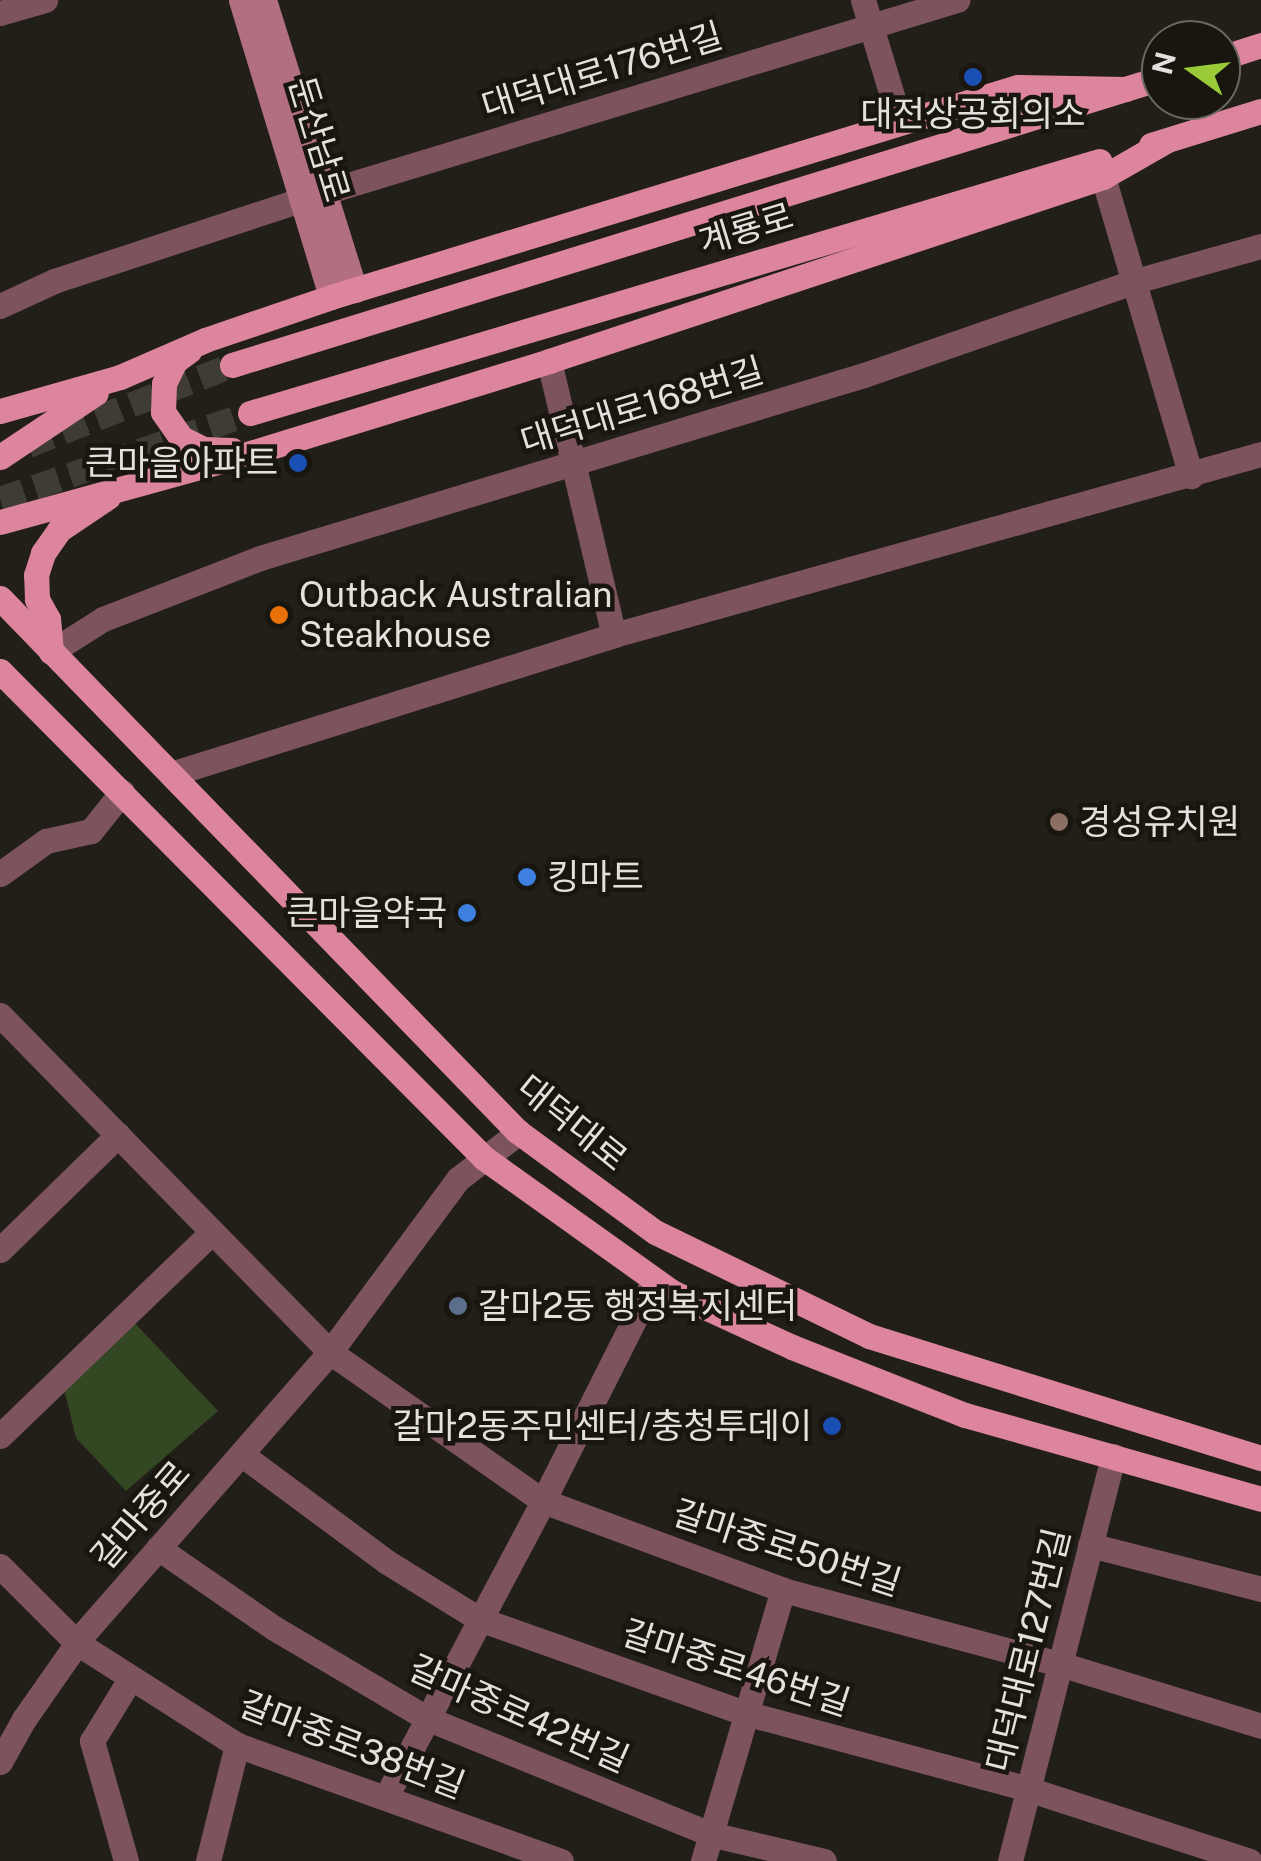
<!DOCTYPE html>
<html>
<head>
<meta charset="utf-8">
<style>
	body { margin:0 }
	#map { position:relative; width:1261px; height:1861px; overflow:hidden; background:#221f18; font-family:"Public Sans","Noto Sans KR",sans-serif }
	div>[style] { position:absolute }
	.green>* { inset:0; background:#324722 }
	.primary-tunnel>* { height:25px; margin-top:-12.5px; transform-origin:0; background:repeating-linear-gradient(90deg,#3f3c35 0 25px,transparent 0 37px) }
	.street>* { height:25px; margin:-12.5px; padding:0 12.5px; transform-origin:12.5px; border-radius:12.5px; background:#7d535e }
	.secondary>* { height:25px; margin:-12.5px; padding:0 12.5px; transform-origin:12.5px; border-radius:12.5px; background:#b26f81 }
	.primary>* { height:25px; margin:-12.5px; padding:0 12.5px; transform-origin:12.5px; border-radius:12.5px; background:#dc859d }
	.dots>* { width:28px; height:28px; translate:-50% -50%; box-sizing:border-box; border:5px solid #18160f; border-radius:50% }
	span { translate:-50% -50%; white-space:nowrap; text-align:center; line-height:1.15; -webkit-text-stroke:9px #18160f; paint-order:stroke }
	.street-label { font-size:35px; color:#e3e1dc }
	.poi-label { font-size:35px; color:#e3e1dc }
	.right { translate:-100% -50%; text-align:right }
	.left { translate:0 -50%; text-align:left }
	.north { position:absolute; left:1141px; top:20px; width:100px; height:100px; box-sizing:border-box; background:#18160f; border:2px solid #696761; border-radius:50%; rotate:284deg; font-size:28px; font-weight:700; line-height:40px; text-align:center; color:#e3e1dc }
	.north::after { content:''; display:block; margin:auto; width:35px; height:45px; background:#98cb37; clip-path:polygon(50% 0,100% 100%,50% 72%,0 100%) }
</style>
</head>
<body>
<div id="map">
	<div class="green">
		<i style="clip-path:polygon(132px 1320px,218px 1411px,126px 1491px,76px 1438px,61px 1377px)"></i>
	</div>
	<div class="primary-tunnel">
		<i style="left:28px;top:445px;width:219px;rotate:-21.4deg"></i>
		<i style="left:0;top:499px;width:264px;rotate:-19deg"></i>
	</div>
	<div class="street">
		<i style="left:863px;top:0;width:127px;rotate:73.1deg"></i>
		<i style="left:0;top:13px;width:47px;rotate:-16.1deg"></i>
		<i style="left:1103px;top:177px;width:312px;rotate:73.6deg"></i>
		<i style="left:325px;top:192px;width:661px;rotate:-16.9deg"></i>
		<i style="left:0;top:306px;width:60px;rotate:-24.8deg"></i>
		<i style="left:54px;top:281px;width:260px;rotate:-18.2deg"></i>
		<i style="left:549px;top:361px;width:282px;rotate:76.7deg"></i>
		<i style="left:51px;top:652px;width:62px;rotate:-32.4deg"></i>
		<i style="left:103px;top:619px;width:168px;rotate:-21.2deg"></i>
		<i style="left:260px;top:558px;width:631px;rotate:-16.86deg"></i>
		<i style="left:864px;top:375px;width:284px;rotate:-19.1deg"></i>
		<i style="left:1132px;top:282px;width:134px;rotate:-15.6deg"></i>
		<i style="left:171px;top:774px;width:464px;rotate:-17.4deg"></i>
		<i style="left:614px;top:635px;width:672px;rotate:-15.63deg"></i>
		<i style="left:0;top:874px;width:57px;rotate:-35.7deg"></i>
		<i style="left:46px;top:841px;width:46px;rotate:-12.5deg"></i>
		<i style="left:91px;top:831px;width:50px;rotate:-51.5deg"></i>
		<i style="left:0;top:1015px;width:472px;rotate:45.6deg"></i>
		<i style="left:330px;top:1352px;width:260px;rotate:35deg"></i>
		<i style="left:543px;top:1501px;width:256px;rotate:20.3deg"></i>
		<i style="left:783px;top:1590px;width:287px;rotate:15deg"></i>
		<i style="left:1060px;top:1664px;width:210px;rotate:17.1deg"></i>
		<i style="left:0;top:1250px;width:165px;rotate:-44.3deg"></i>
		<i style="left:0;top:1436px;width:294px;rotate:-43.9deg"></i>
		<i style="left:241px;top:1454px;width:182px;rotate:36.5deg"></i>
		<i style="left:387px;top:1562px;width:108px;rotate:31.8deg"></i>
		<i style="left:479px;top:1619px;width:282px;rotate:19.5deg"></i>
		<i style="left:745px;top:1713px;width:293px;rotate:15deg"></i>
		<i style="left:1028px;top:1789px;width:233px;rotate:18deg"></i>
		<i style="left:1090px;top:1545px;width:177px;rotate:14.4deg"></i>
		<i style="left:158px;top:1548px;width:141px;rotate:34.6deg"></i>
		<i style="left:274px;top:1628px;width:177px;rotate:30.6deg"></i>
		<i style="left:426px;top:1718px;width:307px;rotate:22.2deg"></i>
		<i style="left:710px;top:1834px;width:117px;rotate:13.3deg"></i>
		<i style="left:0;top:1566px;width:109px;rotate:45deg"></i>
		<i style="left:77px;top:1643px;width:190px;rotate:32.5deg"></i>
		<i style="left:237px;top:1745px;width:344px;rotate:19.7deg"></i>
		<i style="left:0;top:1762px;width:49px;rotate:-60.8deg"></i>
		<i style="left:24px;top:1719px;width:106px;rotate:-55deg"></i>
		<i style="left:85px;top:1632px;width:372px;rotate:-48.8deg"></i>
		<i style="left:330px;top:1352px;width:215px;rotate:-53.5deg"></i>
		<i style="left:458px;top:1179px;width:77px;rotate:-37.6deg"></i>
		<i style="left:387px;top:1795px;width:333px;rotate:-62deg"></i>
		<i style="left:543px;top:1501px;width:247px;rotate:-63.3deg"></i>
		<i style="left:126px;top:1861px;width:125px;rotate:-105.8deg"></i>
		<i style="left:92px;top:1741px;width:73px;rotate:-58.5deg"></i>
		<i style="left:208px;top:1861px;width:120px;rotate:-76deg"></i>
		<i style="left:703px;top:1861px;width:283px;rotate:-73.6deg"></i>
		<i style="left:1010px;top:1861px;width:418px;rotate:-75.7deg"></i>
	</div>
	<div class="secondary">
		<i style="left:241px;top:0;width:310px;rotate:73.1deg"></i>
		<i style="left:264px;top:0;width:304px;rotate:72.6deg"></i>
	</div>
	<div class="primary">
		<i style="left:1221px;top:58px;width:42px;rotate:-18deg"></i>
		<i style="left:1151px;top:145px;width:115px;rotate:-17.2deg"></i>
		<i style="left:189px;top:351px;width:17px;rotate:144deg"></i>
		<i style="left:175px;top:361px;width:25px;rotate:116deg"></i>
		<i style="left:164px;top:384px;width:28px;rotate:92deg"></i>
		<i style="left:163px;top:412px;width:32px;rotate:55deg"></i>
		<i style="left:181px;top:438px;width:25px;rotate:26deg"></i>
		<i style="left:204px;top:449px;width:28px;rotate:2deg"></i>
		<i style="left:232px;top:365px;width:972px;rotate:-17.17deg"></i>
		<i style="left:0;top:411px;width:125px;rotate:-15.8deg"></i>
		<i style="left:120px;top:377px;width:93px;rotate:-23.5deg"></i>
		<i style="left:205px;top:340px;width:133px;rotate:-18.8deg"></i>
		<i style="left:331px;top:297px;width:718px;rotate:-17deg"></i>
		<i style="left:1018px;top:87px;width:108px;rotate:1.1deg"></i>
		<i style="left:250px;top:413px;width:886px;rotate:-16.53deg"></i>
		<i style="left:0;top:457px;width:115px;rotate:-33.7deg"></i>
		<i style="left:0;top:522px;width:263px;rotate:-15.4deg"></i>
		<i style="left:254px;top:452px;width:309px;rotate:-17.1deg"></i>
		<i style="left:549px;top:361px;width:584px;rotate:-18.37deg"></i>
		<i style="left:1103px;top:177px;width:70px;rotate:-29.8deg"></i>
		<i style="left:0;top:598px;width:743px;rotate:45.87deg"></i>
		<i style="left:517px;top:1131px;width:171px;rotate:36.2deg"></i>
		<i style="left:655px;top:1232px;width:238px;rotate:25.9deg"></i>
		<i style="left:869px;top:1336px;width:411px;rotate:17.3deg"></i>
		<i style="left:51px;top:652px;width:33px;rotate:-95deg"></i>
		<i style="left:48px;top:619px;width:23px;rotate:-119deg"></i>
		<i style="left:37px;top:599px;width:24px;rotate:-92deg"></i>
		<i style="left:36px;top:575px;width:23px;rotate:-72deg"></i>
		<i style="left:43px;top:553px;width:28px;rotate:-55deg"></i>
		<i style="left:59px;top:530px;width:59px;rotate:-34deg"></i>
		<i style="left:0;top:671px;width:687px;rotate:45.18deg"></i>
		<i style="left:484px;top:1158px;width:231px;rotate:35.5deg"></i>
		<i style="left:672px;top:1292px;width:132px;rotate:24.6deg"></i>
		<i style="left:792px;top:1347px;width:186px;rotate:21.5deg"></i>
		<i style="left:965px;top:1415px;width:308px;rotate:15.8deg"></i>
	</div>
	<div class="dots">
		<i style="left:973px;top:77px;background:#1a4fb4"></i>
		<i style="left:298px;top:463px;background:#1a4fb4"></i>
		<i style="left:279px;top:615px;background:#e8710a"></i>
		<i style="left:1059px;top:822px;background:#8d6e63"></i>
		<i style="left:527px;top:877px;background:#3f7fe0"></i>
		<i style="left:467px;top:913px;background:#3f7fe0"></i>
		<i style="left:458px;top:1306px;background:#5c6f8a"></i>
		<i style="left:832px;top:1426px;background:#1a4fb4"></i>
	</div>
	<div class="street-label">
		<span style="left:602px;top:71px;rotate:-17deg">대덕대로176번길</span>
		<span style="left:319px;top:139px;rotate:73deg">둔산남로</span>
		<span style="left:746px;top:229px;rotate:-17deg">계룡로</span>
		<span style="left:642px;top:406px;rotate:-17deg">대덕대로168번길</span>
		<span style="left:572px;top:1123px;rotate:39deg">대덕대로</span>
		<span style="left:141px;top:1515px;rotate:-49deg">갈마중로</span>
		<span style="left:787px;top:1548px;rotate:18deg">갈마중로50번길</span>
		<span style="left:1028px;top:1650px;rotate:-76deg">대덕대로127번길</span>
		<span style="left:736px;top:1668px;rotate:18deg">갈마중로46번길</span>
		<span style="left:519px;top:1714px;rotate:24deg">갈마중로42번길</span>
		<span style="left:352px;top:1745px;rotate:21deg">갈마중로38번길</span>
	</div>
	<div class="poi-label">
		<span style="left:973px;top:114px">대전상공회의소</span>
		<span class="right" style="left:278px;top:463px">큰마을아파트</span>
		<span class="left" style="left:299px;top:615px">Outback Australian<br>Steakhouse</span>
		<span class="left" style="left:1079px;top:822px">경성유치원</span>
		<span class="left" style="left:547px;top:877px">킹마트</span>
		<span class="right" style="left:447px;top:913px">큰마을약국</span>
		<span class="left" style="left:478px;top:1306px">갈마2동 행정복지센터</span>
		<span class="right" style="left:812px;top:1426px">갈마2동주민센터/충청투데이</span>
	</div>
	<div class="north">N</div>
</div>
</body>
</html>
